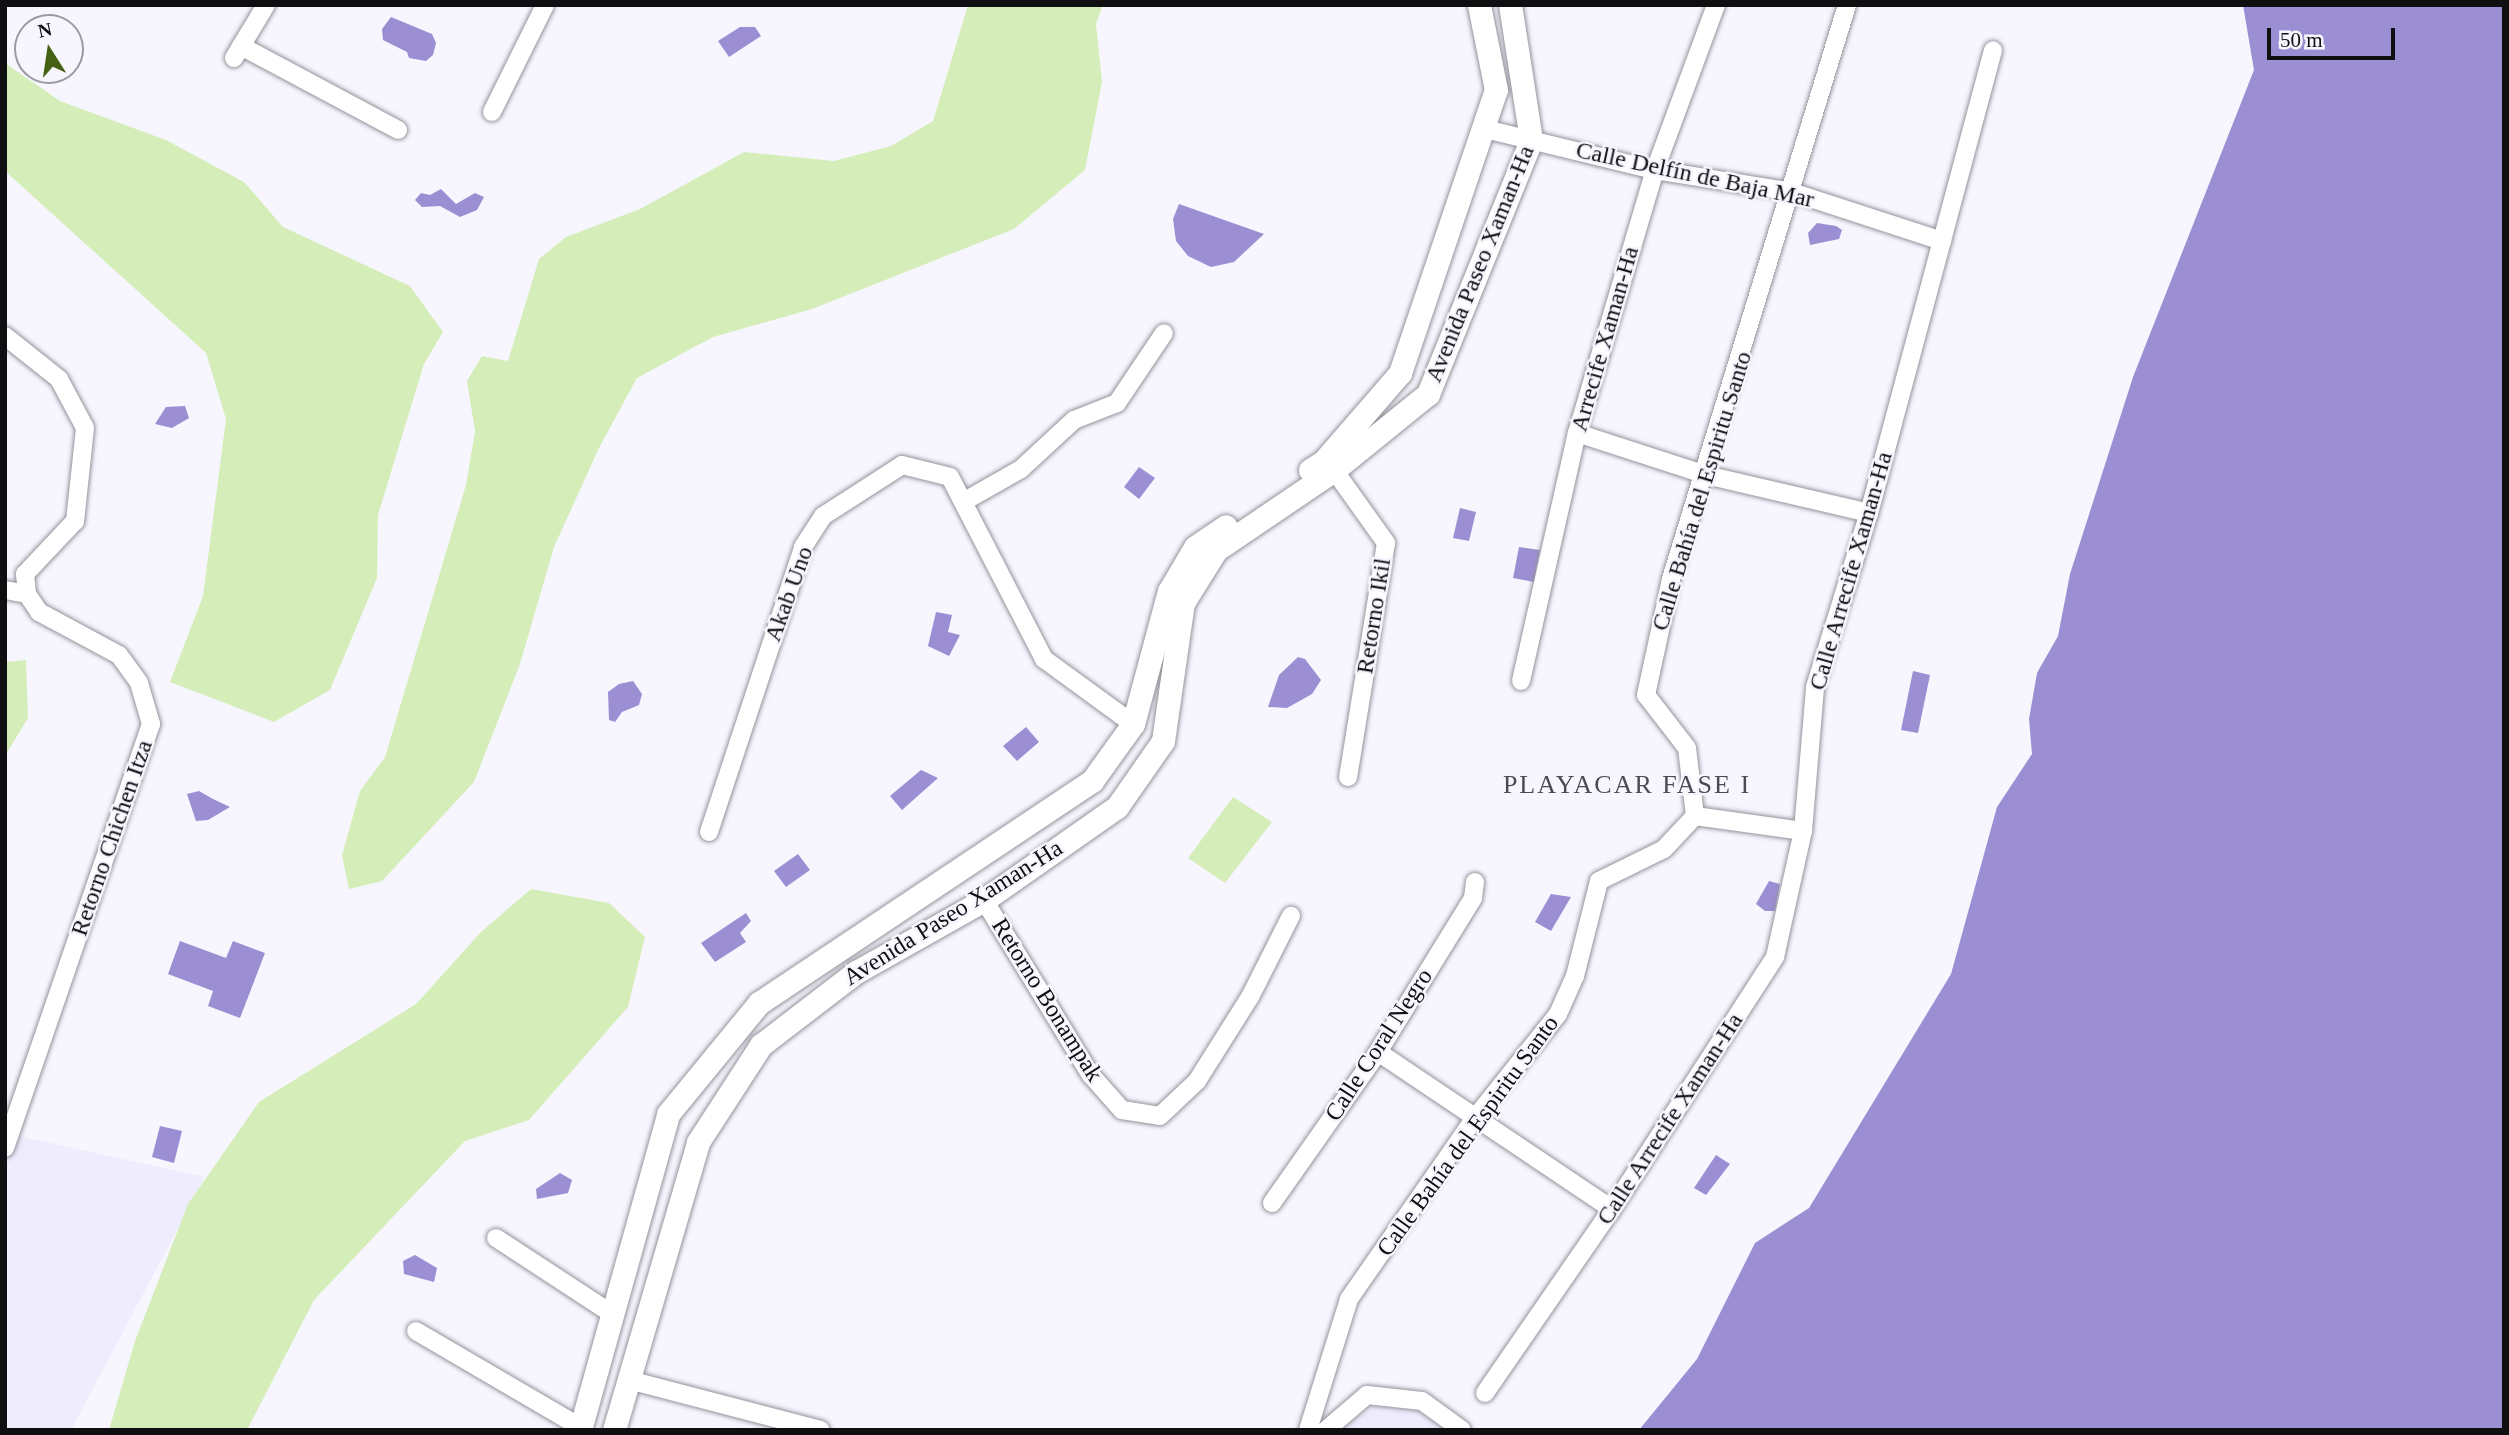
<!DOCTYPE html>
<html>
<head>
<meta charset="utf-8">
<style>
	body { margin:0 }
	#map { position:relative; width:2509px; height:1435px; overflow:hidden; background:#f7f6fe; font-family:Georgia,serif }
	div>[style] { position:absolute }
	.built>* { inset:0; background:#eeecfd }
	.green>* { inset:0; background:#d5eeb9 }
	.water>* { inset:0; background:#9c8ed2 }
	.roads { filter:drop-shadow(0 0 2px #94939c) drop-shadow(0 0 2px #94939c) }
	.minor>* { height:18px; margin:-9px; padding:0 9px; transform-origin:9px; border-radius:9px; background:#fff }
	.major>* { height:23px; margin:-11.5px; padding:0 11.5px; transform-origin:11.5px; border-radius:11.5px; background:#fff }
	span { translate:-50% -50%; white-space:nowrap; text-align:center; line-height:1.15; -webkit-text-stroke:5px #f7f6fe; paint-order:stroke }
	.street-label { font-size:24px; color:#0f0f12 }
	.neighbourhood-label { font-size:26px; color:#4c4b53; letter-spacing:2px }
	.frame { position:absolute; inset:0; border:7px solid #0f0f12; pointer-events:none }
	.north { position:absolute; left:14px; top:14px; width:70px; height:70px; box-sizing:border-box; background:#f7f6fe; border:2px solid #9a9aa0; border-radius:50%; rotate:348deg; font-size:19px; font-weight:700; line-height:28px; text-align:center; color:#0f0f12 }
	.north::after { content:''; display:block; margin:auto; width:24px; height:32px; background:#456113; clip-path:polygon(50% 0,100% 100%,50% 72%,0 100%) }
	.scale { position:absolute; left:2267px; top:28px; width:128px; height:32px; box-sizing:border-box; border:4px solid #0f0f12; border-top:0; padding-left:9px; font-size:21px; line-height:24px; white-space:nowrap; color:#0f0f12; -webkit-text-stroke:5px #f7f6fe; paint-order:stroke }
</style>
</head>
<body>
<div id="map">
	<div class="built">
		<i style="clip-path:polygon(5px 1133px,205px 1177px,71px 1430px,5px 1430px)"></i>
		<i style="clip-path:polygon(1378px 1403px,1421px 1410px,1454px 1430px,1340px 1430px)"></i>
	</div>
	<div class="green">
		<i style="clip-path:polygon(968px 5px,1103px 5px,1096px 24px,1102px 82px,1085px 170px,1014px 229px,812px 309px,713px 337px,637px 378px,599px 448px,554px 547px,520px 664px,474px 782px,382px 881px,349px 889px,342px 855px,360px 791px,385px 757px,466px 485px,475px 431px,467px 381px,482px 356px,508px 361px,539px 259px,566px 237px,640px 209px,744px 152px,834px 161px,891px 146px,933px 121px)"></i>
		<i style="clip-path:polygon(5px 63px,60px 101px,166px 140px,244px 182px,283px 227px,410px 286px,443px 332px,424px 364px,378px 515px,377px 578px,330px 690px,274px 722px,170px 682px,203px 596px,226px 419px,206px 353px,5px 171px)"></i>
		<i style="clip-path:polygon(26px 660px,28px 718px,5px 756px,5px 662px)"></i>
		<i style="clip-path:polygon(1233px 797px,1272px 822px,1225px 883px,1188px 858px)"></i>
		<i style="clip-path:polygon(531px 889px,609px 903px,645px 937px,628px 1007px,529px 1120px,465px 1141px,314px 1300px,247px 1430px,109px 1430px,135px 1341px,188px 1204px,259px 1102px,416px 1004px,481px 932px)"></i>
	</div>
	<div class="water">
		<i style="clip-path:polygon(2243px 5px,2504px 5px,2504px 1430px,1639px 1430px,1697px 1359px,1755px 1243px,1809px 1208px,1951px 974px,1997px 807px,2032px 754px,2029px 719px,2037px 673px,2058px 636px,2070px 574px,2133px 377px,2254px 70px)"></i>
		<i style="clip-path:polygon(391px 17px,432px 34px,436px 43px,433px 55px,426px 61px,409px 58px,407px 52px,383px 40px,382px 29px)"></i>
		<i style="clip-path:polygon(740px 27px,755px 27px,761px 36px,729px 57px,718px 41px)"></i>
		<i style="clip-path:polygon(441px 189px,456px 204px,475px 193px,484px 197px,477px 210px,460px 217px,440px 206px,422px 207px,415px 200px,421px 193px,430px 195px)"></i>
		<i style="clip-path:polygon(1179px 204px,1264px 234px,1234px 262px,1211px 267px,1188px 256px,1176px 241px,1173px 219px)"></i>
		<i style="clip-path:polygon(1817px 223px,1836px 226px,1842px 230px,1839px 239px,1810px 245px,1808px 233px)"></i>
		<i style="clip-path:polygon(185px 406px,189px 418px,172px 428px,155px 424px,166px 407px)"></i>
		<i style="clip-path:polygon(1139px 467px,1155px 478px,1139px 499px,1124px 487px)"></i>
		<i style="clip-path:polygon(1460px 508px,1476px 512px,1469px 541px,1453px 538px)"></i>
		<i style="clip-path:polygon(1519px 547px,1540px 550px,1534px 582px,1513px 578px)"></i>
		<i style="clip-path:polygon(936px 612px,952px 615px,948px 632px,960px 635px,949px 656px,928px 646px)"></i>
		<i style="clip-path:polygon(1298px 657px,1305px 659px,1321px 680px,1312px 694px,1287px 708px,1268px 707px,1279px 675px)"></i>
		<i style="clip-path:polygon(1913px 671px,1930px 675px,1918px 733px,1901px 730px)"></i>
		<i style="clip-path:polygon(633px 681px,642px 694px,639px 705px,622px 712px,615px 722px,609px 720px,608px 692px,619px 684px)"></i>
		<i style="clip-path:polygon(1026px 727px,1039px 742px,1017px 761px,1003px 746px)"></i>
		<i style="clip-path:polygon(921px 770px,938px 778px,902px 810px,890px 796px)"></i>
		<i style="clip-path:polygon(199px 791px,213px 799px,230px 807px,208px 820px,196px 821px,187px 794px)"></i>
		<i style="clip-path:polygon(798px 854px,810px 870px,786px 887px,774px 871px)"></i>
		<i style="clip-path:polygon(1769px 881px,1780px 884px,1775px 911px,1765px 911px,1756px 904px)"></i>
		<i style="clip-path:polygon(1551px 894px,1571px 897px,1551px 931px,1535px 922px)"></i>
		<i style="clip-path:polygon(746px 913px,751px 921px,740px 933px,746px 942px,715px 962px,701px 943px)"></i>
		<i style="clip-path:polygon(180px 941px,226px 958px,233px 941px,265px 953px,240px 1018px,208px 1006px,213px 991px,168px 974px)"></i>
		<i style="clip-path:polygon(160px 1126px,182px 1131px,174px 1163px,152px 1157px)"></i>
		<i style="clip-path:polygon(1716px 1155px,1730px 1164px,1706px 1195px,1694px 1188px)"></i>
		<i style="clip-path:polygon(560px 1173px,572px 1180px,568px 1193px,537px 1199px,536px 1189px)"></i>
		<i style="clip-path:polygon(415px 1255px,437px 1268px,434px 1282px,404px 1274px,403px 1261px)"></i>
	</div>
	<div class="roads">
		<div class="minor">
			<i style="left:241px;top:46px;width:178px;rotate:28.1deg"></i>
			<i style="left:234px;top:58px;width:62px;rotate:-58.9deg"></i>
			<i style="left:492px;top:112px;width:119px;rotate:-63.6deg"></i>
			<i style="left:1485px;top:129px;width:175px;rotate:13.6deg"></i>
			<i style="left:1655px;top:170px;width:139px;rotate:9.1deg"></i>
			<i style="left:1792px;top:192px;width:158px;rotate:18.1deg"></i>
			<i style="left:5px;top:336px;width:69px;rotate:38.5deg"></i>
			<i style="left:59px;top:379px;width:55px;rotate:62deg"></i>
			<i style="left:85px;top:428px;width:94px;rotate:96.1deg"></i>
			<i style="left:75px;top:521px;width:73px;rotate:133.3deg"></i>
			<i style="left:25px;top:574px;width:20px;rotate:84deg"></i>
			<i style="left:27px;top:594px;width:22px;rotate:56deg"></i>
			<i style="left:39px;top:612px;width:91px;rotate:28.3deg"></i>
			<i style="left:119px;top:655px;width:34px;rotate:54deg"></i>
			<i style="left:139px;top:683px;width:43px;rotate:73.7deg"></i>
			<i style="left:151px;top:724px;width:448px;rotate:109deg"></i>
			<i style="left:1577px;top:433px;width:136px;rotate:18deg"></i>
			<i style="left:1706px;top:475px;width:167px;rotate:13.1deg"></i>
			<i style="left:1334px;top:470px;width:90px;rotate:54.5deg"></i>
			<i style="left:1386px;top:543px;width:237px;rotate:99.2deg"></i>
			<i style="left:963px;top:502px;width:67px;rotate:-29.6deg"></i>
			<i style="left:1021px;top:469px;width:72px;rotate:-42.8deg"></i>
			<i style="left:1074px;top:420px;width:46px;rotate:-21.6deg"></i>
			<i style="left:1117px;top:403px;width:84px;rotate:-56.1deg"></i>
			<i style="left:5px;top:590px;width:22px;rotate:10deg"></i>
			<i style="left:1521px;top:681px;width:254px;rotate:-77.3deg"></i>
			<i style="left:1577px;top:433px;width:274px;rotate:-73.5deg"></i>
			<i style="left:1655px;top:170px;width:176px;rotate:-69.7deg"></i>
			<i style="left:1695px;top:816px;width:109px;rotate:7.9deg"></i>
			<i style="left:709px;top:832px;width:300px;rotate:-71.7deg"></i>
			<i style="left:803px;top:547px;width:37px;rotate:-57deg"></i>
			<i style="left:823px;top:516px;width:94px;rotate:-32.8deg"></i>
			<i style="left:902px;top:465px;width:49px;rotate:14deg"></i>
			<i style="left:950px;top:477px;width:205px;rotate:62.7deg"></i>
			<i style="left:1044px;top:659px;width:110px;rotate:36.1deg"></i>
			<i style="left:984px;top:900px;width:205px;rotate:58.6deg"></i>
			<i style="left:1091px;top:1075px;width:47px;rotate:48.5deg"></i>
			<i style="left:1122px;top:1110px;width:38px;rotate:9deg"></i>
			<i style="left:1160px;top:1116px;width:51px;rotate:-43.4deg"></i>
			<i style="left:1197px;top:1081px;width:99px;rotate:-57.8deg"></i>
			<i style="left:1250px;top:997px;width:91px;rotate:-63.2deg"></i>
			<i style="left:1378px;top:1052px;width:282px;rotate:33.9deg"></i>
			<i style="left:1272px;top:1203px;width:184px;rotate:-54.9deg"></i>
			<i style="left:1378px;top:1052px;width:181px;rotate:-58.3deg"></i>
			<i style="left:1473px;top:898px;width:16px;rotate:-83deg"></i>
			<i style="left:496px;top:1238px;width:139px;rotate:33.2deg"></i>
			<i style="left:416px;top:1331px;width:190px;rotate:30.3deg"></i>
			<i style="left:629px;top:1380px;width:198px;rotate:14.6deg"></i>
			<i style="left:1485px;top:1393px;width:224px;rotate:-55.4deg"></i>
			<i style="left:1612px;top:1209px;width:300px;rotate:-57.1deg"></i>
			<i style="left:1775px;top:957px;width:129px;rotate:-77.5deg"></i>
			<i style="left:1803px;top:831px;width:144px;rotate:-85.2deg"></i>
			<i style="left:1815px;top:687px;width:182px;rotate:-72.8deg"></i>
			<i style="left:1869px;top:513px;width:479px;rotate:-75deg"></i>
			<i style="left:1308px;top:1430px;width:137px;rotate:-72.6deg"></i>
			<i style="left:1349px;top:1299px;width:221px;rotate:-55.2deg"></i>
			<i style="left:1475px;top:1118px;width:133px;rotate:-51.4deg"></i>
			<i style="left:1558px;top:1014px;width:42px;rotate:-65.9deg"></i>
			<i style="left:1575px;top:976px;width:98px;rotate:-75.8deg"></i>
			<i style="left:1599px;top:881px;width:72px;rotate:-26.2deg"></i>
			<i style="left:1664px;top:849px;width:45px;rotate:-46.8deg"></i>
			<i style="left:1695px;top:816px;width:68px;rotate:-96.7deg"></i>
			<i style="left:1687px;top:748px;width:67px;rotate:-127.7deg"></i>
			<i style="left:1646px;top:695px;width:119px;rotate:-77.8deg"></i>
			<i style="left:1671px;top:579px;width:600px;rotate:-72.95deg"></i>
			<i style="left:1326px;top:1430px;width:54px;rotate:-40.5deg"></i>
			<i style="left:1367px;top:1395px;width:55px;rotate:6.2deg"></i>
			<i style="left:1422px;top:1401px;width:49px;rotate:35.9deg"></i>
		</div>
		<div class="major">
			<i style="left:1310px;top:470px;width:15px;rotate:-32deg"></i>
			<i style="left:1323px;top:462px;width:118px;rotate:-49.1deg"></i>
			<i style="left:1400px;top:373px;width:299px;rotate:-71.3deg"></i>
			<i style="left:1496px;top:90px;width:87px;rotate:-101.3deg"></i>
			<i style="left:580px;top:1430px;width:328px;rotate:-74.4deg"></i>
			<i style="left:668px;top:1114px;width:144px;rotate:-50.7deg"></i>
			<i style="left:759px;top:1003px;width:400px;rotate:-33.7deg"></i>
			<i style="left:1092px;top:781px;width:70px;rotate:-54.3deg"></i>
			<i style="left:1133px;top:724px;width:138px;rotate:-74.9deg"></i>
			<i style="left:1169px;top:591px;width:51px;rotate:-59.4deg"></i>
			<i style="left:1195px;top:547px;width:37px;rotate:-34deg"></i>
			<i style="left:614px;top:1430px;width:300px;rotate:-73.7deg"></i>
			<i style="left:698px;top:1142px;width:116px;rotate:-57deg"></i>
			<i style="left:761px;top:1045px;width:120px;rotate:-37.5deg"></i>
			<i style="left:856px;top:972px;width:147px;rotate:-29.4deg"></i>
			<i style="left:984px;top:900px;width:162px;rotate:-35deg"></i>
			<i style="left:1117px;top:807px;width:80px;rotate:-55.1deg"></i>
			<i style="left:1163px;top:741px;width:139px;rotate:-81.8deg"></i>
			<i style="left:1183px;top:603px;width:62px;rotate:-58.1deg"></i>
			<i style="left:1216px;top:550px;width:143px;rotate:-34.1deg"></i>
			<i style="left:1334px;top:470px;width:121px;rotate:-39deg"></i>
			<i style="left:1428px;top:394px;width:274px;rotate:-67.9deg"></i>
			<i style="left:1531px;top:140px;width:137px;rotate:-98.8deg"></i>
		</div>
	</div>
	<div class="street-label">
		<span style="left:1695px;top:175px;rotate:12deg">Calle Delfín de Baja Mar</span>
		<span style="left:1480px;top:264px;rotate:-68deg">Avenida Paseo Xaman-Ha</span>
		<span style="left:1605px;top:339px;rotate:-74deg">Arrecife Xaman-Ha</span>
		<span style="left:1702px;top:491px;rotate:-73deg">Calle Bahía del Espiritu Santo</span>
		<span style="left:1851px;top:571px;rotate:-74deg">Calle Arrecife Xaman-Ha</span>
		<span style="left:789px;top:594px;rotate:-70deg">Akab Uno</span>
		<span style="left:1374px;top:616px;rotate:-81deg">Retorno Ikil</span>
		<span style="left:112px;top:838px;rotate:-71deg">Retorno Chichen Itza</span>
		<span style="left:953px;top:913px;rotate:-32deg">Avenida Paseo Xaman-Ha</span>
		<span style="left:1047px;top:1000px;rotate:58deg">Retorno Bonampak</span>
		<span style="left:1379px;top:1045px;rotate:-57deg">Calle Coral Negro</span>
		<span style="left:1670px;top:1119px;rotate:-57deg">Calle Arrecife Xaman-Ha</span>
		<span style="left:1468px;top:1136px;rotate:-54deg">Calle Bahía del Espiritu Santo</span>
	</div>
	<div class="neighbourhood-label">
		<span style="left:1627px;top:785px">PLAYACAR FASE I</span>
	</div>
	<div class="frame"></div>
	<div class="north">N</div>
	<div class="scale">50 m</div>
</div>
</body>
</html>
